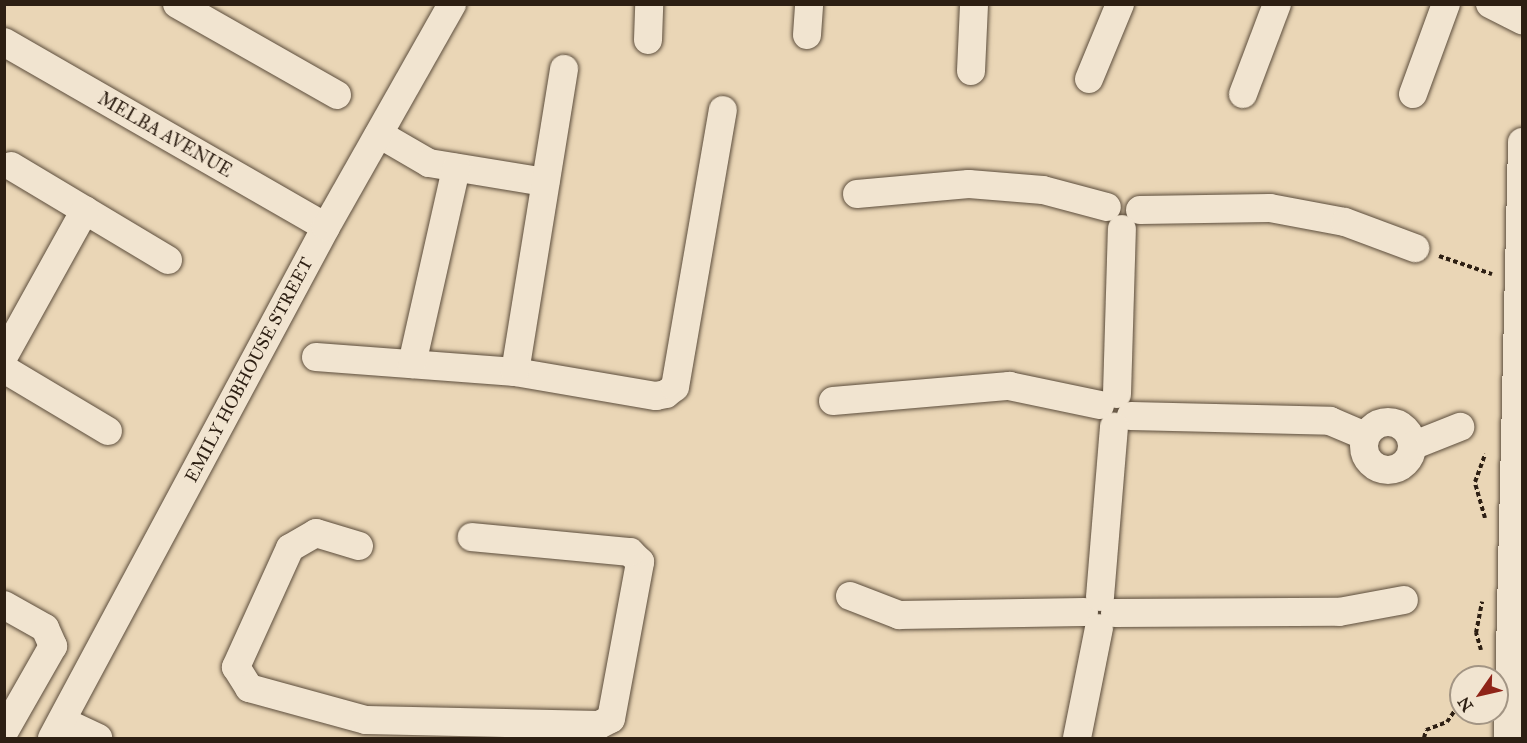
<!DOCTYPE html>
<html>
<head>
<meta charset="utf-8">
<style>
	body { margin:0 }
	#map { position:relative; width:1527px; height:743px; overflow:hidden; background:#ead6b6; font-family:"IM FELL Great Primer",serif }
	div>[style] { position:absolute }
	.path>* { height:4px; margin-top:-2px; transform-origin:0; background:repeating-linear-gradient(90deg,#2d1f13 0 4.5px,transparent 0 7.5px) }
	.roads { filter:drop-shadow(0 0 2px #5c4d3c) drop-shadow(0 0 2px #5c4d3c) }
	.minor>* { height:28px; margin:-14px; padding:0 14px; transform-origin:14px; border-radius:14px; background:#f1e4d0 }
	.minor>.ring { margin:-14px; padding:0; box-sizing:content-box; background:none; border:28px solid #f1e4d0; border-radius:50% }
	span { translate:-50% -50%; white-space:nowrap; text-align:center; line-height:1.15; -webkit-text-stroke:5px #f1e4d0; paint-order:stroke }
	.street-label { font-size:18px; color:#2d1f13 }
	.frame { position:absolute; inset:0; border:6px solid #2d1f13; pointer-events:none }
	.north { position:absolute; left:1449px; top:665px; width:60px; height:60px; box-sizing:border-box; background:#f1e4d0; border:2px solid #a39584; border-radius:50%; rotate:236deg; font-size:16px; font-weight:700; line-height:24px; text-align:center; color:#2d1f13 }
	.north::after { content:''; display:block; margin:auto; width:21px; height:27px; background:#8f2418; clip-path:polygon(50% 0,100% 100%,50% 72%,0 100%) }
</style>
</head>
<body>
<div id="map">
	<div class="path">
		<i style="left:1439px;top:256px;width:56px;rotate:18.8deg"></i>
		<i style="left:1485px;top:518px;width:37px;rotate:-106deg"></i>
		<i style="left:1475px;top:482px;width:30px;rotate:-70deg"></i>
		<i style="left:1481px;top:650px;width:18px;rotate:-106deg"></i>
		<i style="left:1476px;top:633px;width:32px;rotate:-79deg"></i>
		<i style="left:1424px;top:738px;width:8px;rotate:-76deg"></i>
		<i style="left:1426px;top:730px;width:22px;rotate:-21deg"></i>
		<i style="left:1447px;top:722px;width:25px;rotate:-56deg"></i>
	</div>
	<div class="roads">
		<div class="minor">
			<i style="left:177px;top:4px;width:184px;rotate:29.6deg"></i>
			<i style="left:1490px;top:4px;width:36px;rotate:27deg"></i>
			<i style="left:807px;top:35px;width:31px;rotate:-86deg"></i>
			<i style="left:648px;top:40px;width:36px;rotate:-88deg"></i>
			<i style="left:4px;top:42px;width:371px;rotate:29.9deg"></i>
			<i style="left:971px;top:71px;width:67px;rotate:-87.4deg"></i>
			<i style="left:1089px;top:79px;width:81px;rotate:-67.5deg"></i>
			<i style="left:1243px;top:94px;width:96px;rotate:-69.3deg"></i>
			<i style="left:1413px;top:94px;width:96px;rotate:-69.9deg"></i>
			<i style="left:379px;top:134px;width:58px;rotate:30.1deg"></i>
			<i style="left:429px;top:163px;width:118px;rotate:9.3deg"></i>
			<i style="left:11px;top:166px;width:183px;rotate:30.9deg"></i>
			<i style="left:857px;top:194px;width:112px;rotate:-5.1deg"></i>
			<i style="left:969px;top:184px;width:74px;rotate:4.6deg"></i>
			<i style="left:1043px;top:190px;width:66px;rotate:14.9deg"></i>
			<i style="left:1140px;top:210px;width:130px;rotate:-0.9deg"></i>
			<i style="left:1270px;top:208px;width:76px;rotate:10.6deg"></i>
			<i style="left:1345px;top:222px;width:75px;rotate:20.4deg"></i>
			<i style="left:4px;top:356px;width:167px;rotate:-61deg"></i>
			<i style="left:316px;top:357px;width:200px;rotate:4.3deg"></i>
			<i style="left:515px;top:372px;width:143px;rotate:9.7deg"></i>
			<i style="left:656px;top:396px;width:10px;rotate:-11deg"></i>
			<i style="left:666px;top:394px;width:11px;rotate:-38deg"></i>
			<i style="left:675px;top:387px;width:281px;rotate:-80.2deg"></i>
			<i style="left:412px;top:364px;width:201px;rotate:-77.3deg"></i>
			<i style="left:4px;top:369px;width:121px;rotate:30.8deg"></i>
			<i style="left:515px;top:372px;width:307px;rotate:-80.8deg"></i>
			<i style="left:1117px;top:394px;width:165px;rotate:-88.3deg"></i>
			<i style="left:833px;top:401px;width:177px;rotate:-4.9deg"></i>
			<i style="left:1009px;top:386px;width:93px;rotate:11.8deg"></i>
			<i style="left:1131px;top:416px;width:199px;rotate:1.4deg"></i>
			<i style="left:1330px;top:421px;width:38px;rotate:23deg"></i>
			<i class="ring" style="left:1364px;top:422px;width:20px;height:20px"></i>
			<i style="left:1412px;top:446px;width:52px;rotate:-21.6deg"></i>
			<i style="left:359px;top:546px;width:45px;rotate:-163.2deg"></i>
			<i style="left:316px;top:533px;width:30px;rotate:150deg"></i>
			<i style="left:290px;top:548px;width:131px;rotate:114.4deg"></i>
			<i style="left:236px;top:667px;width:25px;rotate:58deg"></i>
			<i style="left:249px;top:688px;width:121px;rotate:15.3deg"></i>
			<i style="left:366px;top:720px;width:233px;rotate:1.2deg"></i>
			<i style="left:599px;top:725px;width:13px;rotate:-27deg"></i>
			<i style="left:611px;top:719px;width:160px;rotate:-79.5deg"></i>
			<i style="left:640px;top:562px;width:14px;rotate:-135deg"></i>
			<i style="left:630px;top:552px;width:159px;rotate:-174.6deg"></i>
			<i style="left:850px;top:596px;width:53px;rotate:21.2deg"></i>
			<i style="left:899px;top:615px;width:185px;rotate:-0.9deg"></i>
			<i style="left:1100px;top:597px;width:171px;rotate:-85.3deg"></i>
			<i style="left:4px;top:605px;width:47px;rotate:29.3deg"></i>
			<i style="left:45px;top:628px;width:20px;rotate:66deg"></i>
			<i style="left:53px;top:646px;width:99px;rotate:119.7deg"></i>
			<i style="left:1115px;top:613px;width:224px;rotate:-0.3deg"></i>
			<i style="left:1339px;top:612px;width:66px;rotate:-10.5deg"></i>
			<i style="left:62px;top:721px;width:40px;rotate:25deg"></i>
			<i style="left:52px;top:738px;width:580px;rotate:-61.8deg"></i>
			<i style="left:326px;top:227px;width:256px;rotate:-60.5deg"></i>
			<i style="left:1077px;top:738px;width:112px;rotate:-78.7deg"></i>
			<i style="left:1508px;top:738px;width:596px;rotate:-88.65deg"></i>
		</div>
	</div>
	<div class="street-label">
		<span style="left:165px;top:135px;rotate:30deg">MELBA AVENUE</span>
		<span style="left:249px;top:370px;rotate:-62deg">EMILY HOBHOUSE STREET</span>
	</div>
	<div class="frame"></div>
	<div class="north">N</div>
</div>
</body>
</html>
